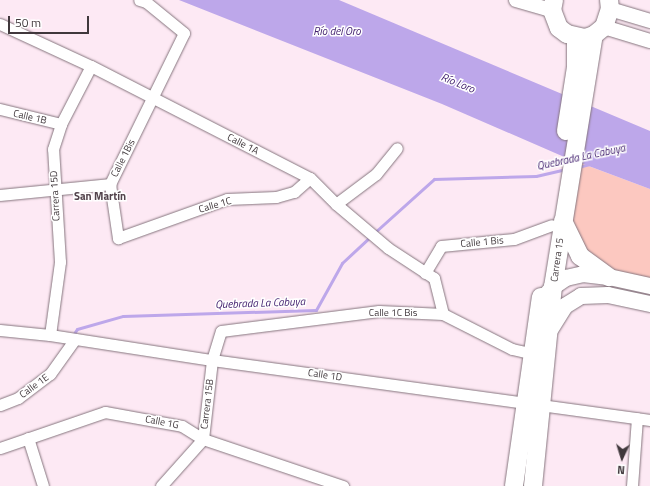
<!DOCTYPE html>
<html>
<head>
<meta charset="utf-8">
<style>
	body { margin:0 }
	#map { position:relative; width:650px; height:486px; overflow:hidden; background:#fde9f4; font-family:"Titillium Web",sans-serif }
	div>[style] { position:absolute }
	.green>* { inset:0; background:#fcc8c0 }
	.water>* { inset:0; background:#bda7ea }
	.stream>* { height:3px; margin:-1.5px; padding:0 1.5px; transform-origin:1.5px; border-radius:1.5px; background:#bda7ea }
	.roads { filter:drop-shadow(0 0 1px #86757e) drop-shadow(0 0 1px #86757e) }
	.minor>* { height:11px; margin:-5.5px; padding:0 5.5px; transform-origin:5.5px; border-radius:5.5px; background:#fff }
	.tertiary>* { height:14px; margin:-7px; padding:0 7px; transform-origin:7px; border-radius:7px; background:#fff }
	.secondary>* { height:16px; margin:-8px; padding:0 8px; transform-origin:8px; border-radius:8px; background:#fff }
	.primary>* { height:18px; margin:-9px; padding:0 9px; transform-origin:9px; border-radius:9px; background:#fff }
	span { translate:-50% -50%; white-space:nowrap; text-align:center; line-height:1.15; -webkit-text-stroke:3px #fff; paint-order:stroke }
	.street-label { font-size:10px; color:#40383c }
	.water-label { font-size:11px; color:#43216f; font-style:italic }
	.neighbourhood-label { font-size:11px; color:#53434c; font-weight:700 }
	.north { position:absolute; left:602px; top:438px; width:40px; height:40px; -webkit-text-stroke:3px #fff; paint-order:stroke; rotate:184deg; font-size:11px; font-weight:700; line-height:16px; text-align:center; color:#40383c }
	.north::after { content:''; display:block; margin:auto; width:14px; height:18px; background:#40383c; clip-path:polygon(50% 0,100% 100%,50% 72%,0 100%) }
	.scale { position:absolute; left:8px; top:16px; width:81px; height:18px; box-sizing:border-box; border:2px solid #40383c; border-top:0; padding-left:5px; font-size:12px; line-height:14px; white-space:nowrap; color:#40383c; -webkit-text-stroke:3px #fff; paint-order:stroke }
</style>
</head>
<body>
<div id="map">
	<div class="green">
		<i style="clip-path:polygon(575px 161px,650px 189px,650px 286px,609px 277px,567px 234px)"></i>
	</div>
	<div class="water">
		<i style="clip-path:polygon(179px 0,339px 0,650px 131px,650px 189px,562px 156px,442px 104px)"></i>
	</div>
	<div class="stream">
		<i style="left:578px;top:167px;width:12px;rotate:-14deg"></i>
		<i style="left:374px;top:233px;width:81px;rotate:-42deg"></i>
		<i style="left:434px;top:179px;width:102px;rotate:-1.7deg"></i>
		<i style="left:536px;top:176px;width:32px;rotate:-13deg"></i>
		<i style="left:73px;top:335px;width:7px;rotate:-56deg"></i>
		<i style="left:77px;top:329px;width:48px;rotate:-15.8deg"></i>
		<i style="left:123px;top:316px;width:193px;rotate:-1.8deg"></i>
		<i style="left:316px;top:310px;width:54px;rotate:-61deg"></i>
		<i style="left:342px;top:263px;width:38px;rotate:-43deg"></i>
	</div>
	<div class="roads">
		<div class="minor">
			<i style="left:0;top:24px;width:100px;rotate:24.8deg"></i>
			<i style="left:91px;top:66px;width:246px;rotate:27.1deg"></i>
			<i style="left:310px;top:178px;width:37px;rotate:45deg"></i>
			<i style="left:336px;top:204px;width:68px;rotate:40.2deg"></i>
			<i style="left:388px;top:248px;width:55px;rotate:33.1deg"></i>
			<i style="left:434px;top:278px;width:37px;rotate:76deg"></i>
			<i style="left:0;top:109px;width:63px;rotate:13.8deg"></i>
			<i style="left:110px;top:184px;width:55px;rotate:81.6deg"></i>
			<i style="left:118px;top:238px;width:116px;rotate:-19.7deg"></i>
			<i style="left:227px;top:199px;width:49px;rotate:-2.3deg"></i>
			<i style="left:276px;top:197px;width:19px;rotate:-16deg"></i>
			<i style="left:294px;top:192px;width:21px;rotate:-41deg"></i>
			<i style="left:110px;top:184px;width:168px;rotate:-63.9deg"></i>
			<i style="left:184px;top:33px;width:49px;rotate:-140.8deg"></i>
			<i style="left:146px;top:2px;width:7px;rotate:-164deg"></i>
			<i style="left:0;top:195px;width:111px;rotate:-5.7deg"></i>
			<i style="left:336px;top:204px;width:50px;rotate:-36.9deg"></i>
			<i style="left:376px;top:174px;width:33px;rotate:-51deg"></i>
			<i style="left:425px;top:273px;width:31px;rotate:-59deg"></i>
			<i style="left:441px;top:246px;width:73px;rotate:-5.5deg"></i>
			<i style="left:514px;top:239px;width:40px;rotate:-20.2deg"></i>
			<i style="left:0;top:330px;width:50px;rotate:5.7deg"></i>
			<i style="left:50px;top:335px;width:164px;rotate:8.8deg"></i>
			<i style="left:212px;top:360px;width:442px;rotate:7.8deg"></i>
			<i style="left:50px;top:335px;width:74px;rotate:-82.2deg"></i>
			<i style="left:60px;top:262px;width:113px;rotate:-93.5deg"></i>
			<i style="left:53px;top:149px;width:26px;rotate:-72deg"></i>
			<i style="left:61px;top:124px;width:65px;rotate:-62.7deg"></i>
			<i style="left:0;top:405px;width:19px;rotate:-21deg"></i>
			<i style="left:18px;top:398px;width:40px;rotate:-37deg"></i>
			<i style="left:50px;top:374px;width:43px;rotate:-54.5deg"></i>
			<i style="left:28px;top:438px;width:50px;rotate:72.6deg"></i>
			<i style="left:0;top:448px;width:111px;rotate:-18.9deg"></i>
			<i style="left:105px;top:412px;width:78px;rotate:10.3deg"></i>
			<i style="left:182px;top:426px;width:25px;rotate:32deg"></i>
			<i style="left:203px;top:439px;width:148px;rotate:18.6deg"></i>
			<i style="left:161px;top:486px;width:63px;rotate:-48.2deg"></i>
			<i style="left:203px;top:439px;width:80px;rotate:-83.5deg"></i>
			<i style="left:212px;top:360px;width:30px;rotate:-73deg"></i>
			<i style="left:221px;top:331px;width:159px;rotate:-7.2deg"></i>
			<i style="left:379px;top:311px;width:64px;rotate:2.7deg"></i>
			<i style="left:443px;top:314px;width:77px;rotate:26.9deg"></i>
			<i style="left:512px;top:349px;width:22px;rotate:13deg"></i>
			<i style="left:632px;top:486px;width:68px;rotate:-85.8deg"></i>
		</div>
		<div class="tertiary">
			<i style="left:516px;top:0;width:37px;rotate:16deg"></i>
			<i style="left:610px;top:9px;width:42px;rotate:16.7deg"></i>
			<i style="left:604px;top:27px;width:48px;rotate:16.9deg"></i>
		</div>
		<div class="secondary">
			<i style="left:547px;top:294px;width:9px;rotate:-49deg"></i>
			<i style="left:553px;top:287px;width:16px;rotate:-35deg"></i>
			<i style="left:566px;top:278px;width:17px;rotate:-13deg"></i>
			<i style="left:583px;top:274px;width:26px;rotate:7deg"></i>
			<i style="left:609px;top:277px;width:42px;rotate:12.4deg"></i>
			<i style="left:550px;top:330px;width:28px;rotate:-58deg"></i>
			<i style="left:565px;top:306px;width:19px;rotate:-32deg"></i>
			<i style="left:581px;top:296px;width:27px;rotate:-2deg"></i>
			<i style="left:608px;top:295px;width:43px;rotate:12.1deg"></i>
		</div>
		<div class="primary">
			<i style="left:554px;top:0;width:10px;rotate:101deg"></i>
			<i style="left:552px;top:10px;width:19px;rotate:69deg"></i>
			<i style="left:559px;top:28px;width:10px;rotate:37deg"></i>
			<i style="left:567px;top:34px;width:18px;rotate:13deg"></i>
			<i style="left:585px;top:38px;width:9px;rotate:-18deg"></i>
			<i style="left:594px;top:35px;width:13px;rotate:-39deg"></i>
			<i style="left:604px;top:27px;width:19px;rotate:-72deg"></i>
			<i style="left:610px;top:9px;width:9px;rotate:-96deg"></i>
			<i style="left:566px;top:131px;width:65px;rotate:-81.1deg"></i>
			<i style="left:576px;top:67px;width:29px;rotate:-90deg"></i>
			<i style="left:563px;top:221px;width:39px;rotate:64deg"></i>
			<i style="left:580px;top:256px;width:36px;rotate:36deg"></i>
			<i style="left:514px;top:486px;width:191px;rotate:-81.9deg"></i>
			<i style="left:533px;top:486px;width:200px;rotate:-84.3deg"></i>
			<i style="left:553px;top:287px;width:255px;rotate:-80.8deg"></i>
		</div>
	</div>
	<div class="street-label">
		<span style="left:30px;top:117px;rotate:13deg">Calle 1B</span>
		<span style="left:243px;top:144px;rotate:27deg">Calle 1A</span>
		<span style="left:123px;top:158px;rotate:-63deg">Calle 1Bis</span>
		<span style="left:55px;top:196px;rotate:-93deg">Carrera 15D</span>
		<span style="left:215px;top:205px;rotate:-16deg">Calle 1C</span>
		<span style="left:482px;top:242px;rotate:-5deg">Calle 1 Bis</span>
		<span style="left:557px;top:260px;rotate:-82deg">Carrera 15</span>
		<span style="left:393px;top:313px">Calle 1C Bis</span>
		<span style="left:325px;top:375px;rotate:8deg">Calle 1D</span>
		<span style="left:34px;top:386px;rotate:-36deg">Calle 1E</span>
		<span style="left:207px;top:404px;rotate:-83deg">Carrera 15B</span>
		<span style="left:162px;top:422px;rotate:11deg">Calle 1G</span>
	</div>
	<div class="water-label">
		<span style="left:337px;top:31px">Río del Oro</span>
		<span style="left:458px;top:83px;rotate:22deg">Río Loro</span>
		<span style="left:581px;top:157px;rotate:-12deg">Quebrada La Cabuya</span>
		<span style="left:260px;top:303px;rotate:-2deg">Quebrada La Cabuya</span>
	</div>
	<div class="neighbourhood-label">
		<span style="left:100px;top:196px">San Martín</span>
	</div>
	<div class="north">N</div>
	<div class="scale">50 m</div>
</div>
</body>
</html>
